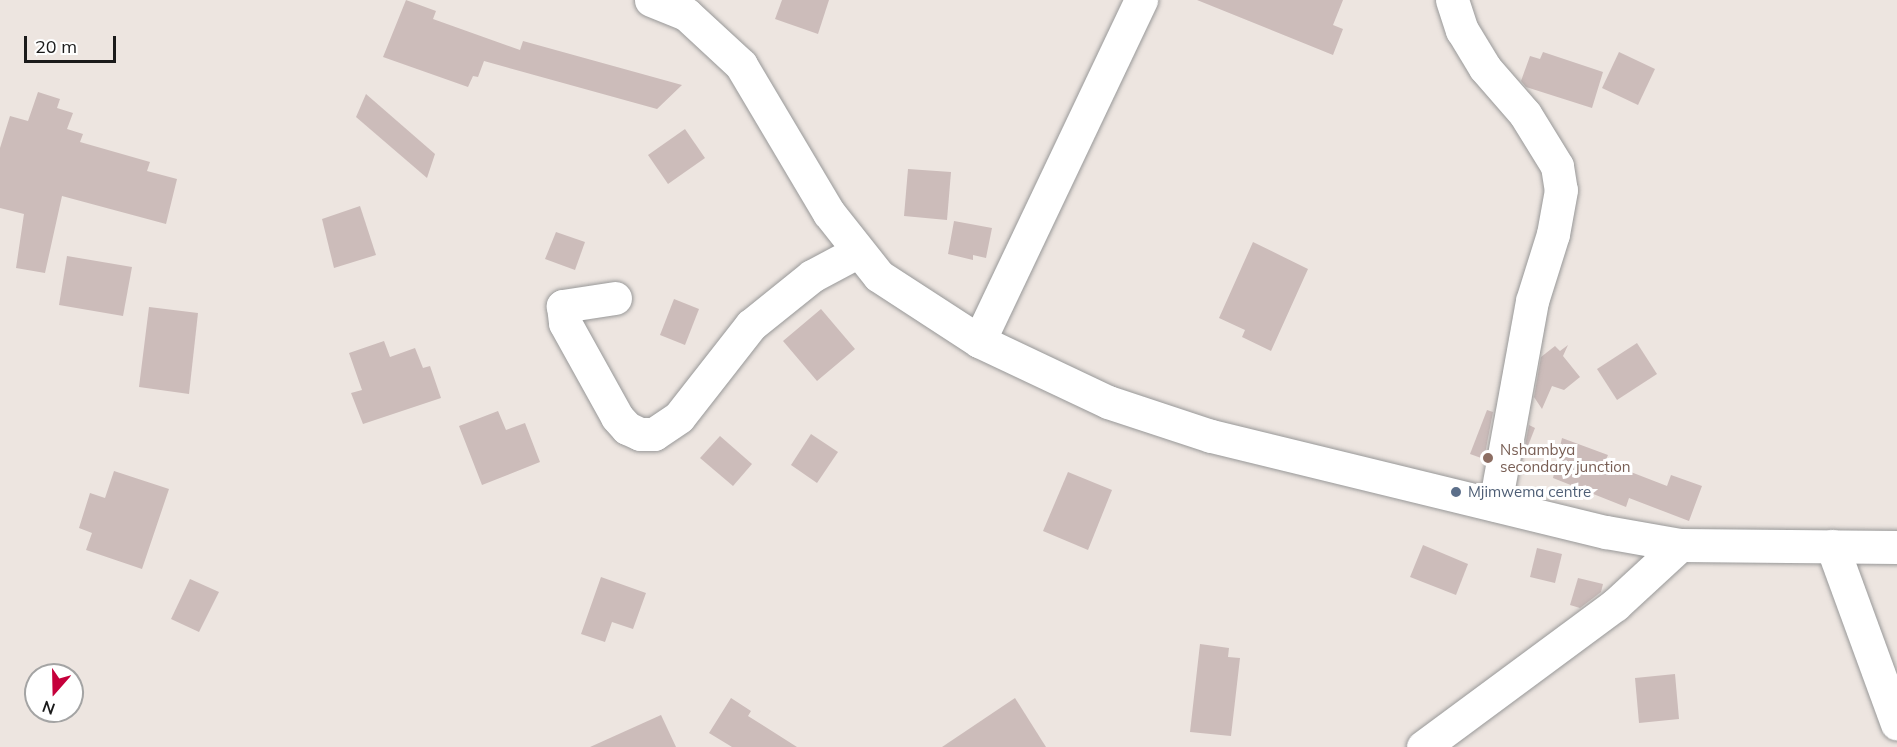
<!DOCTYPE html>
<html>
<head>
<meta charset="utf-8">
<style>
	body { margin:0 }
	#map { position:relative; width:1897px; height:747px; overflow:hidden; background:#ede5e0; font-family:Mulish,sans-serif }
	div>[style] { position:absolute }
	.building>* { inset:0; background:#ccbcba }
	.roads { filter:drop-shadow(0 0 2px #989898) drop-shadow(0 0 2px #989898) }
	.minor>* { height:33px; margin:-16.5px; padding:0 16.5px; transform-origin:16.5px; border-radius:16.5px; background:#fff }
	.dots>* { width:16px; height:16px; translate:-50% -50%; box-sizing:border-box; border:3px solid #fff; border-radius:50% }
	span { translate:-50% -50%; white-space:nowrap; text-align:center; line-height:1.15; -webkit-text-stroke:6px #fff; paint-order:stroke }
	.education-label { font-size:15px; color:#785e54 }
	.left { translate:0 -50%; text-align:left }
	.service-label { font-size:15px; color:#4e5e75 }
	.north { position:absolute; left:24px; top:663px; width:60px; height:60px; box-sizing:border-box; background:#fff; border:2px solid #a4a4a4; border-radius:50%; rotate:200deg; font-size:16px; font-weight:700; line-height:24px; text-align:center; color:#1b1b1b }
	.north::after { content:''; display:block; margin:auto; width:21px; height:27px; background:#c5003b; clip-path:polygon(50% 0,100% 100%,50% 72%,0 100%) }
	.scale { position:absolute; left:24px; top:36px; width:92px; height:27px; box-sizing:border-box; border:3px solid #1b1b1b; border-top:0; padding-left:8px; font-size:18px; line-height:21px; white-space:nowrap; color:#1b1b1b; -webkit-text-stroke:4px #fff; paint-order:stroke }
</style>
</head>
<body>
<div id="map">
	<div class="building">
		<i style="clip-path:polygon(406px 0,436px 11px,433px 19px,520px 50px,523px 41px,682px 85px,657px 109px,484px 61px,478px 77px,473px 76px,468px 87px,383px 57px)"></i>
		<i style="clip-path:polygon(782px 0,829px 0,818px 34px,775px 19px)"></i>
		<i style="clip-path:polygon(1197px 0,1343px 0,1333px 25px,1343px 29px,1333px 55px)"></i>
		<i style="clip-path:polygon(1543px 52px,1603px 72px,1592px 108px,1526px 87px,1521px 81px,1530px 56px,1540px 59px)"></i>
		<i style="clip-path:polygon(1619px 52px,1655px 69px,1638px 105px,1602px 88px)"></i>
		<i style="clip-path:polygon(38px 92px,60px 99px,57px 108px,73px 113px,67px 129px,83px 134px,80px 142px,150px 162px,147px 171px,177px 179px,166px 224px,62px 196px,45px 273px,16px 268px,24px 214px,0 208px,0 148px,10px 116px,28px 121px)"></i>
		<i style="clip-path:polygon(366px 94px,435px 154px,427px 178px,356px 117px)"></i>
		<i style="clip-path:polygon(685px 129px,705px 158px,668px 184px,648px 155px)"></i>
		<i style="clip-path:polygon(908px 169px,951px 172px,947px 220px,904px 216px)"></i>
		<i style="clip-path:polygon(360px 206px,376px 255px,334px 268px,322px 219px)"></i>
		<i style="clip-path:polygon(954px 221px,992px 228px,986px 258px,973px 255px,973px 260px,948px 254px)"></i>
		<i style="clip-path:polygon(556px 232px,585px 242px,575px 270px,545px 259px)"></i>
		<i style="clip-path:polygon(1253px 242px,1308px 269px,1271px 351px,1242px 337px,1245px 330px,1219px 318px)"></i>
		<i style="clip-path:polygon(67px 256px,132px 267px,123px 316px,59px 305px)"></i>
		<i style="clip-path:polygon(674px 299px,699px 309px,685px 345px,660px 335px)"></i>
		<i style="clip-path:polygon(149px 307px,198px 313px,189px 394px,139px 387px)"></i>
		<i style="clip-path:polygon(821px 309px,855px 349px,817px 381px,783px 341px)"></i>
		<i style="clip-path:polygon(384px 341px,390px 357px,415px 348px,423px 368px,430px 366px,441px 398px,363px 424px,351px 393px,362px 390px,349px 353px)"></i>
		<i style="clip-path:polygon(1637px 343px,1657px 374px,1617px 400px,1597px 369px)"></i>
		<i style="clip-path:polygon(1568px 345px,1563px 356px,1580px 377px,1564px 390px,1552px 386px,1542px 409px,1534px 397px,1541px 357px,1555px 346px,1560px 351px)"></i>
		<i style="clip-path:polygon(1487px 410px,1493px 412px,1484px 459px,1470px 454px)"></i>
		<i style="clip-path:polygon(498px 411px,506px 430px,525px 423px,540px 462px,482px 485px,459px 426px)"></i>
		<i style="clip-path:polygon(1529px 425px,1535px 428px,1522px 461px)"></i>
		<i style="clip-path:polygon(811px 434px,838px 452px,817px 483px,791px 465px)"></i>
		<i style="clip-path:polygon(720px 436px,752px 464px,733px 486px,700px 458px)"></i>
		<i style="clip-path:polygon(1562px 438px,1608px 455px,1605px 462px,1667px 486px,1671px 475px,1702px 486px,1689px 521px,1629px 498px,1626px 507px,1553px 478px)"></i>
		<i style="clip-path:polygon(114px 471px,169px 489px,142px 569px,86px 550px,92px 533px,79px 528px,90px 493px,105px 498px)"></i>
		<i style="clip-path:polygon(1068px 472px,1112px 490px,1088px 550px,1043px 531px)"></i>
		<i style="clip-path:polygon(1423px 545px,1468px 564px,1456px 595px,1410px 577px)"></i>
		<i style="clip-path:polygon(1537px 548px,1562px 554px,1555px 583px,1530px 577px)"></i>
		<i style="clip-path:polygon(601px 577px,646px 593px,633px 629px,612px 622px,605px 642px,581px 634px)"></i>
		<i style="clip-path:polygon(1578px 578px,1603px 584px,1601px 592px,1580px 608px,1570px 605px)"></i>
		<i style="clip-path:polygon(190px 579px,219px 592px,199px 632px,171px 619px)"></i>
		<i style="clip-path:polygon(1200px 644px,1229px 648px,1228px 657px,1240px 658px,1231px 736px,1190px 732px)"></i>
		<i style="clip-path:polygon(1675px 674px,1679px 719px,1639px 723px,1635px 678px)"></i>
		<i style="clip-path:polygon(731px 698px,751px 711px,748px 716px,797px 747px,732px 747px,709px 733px)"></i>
		<i style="clip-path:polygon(1015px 698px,1046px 747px,942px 747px)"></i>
		<i style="clip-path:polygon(661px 715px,676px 747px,590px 747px)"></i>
	</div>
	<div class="roads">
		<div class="minor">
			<i style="left:651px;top:0;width:38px;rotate:22deg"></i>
			<i style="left:686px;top:14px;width:75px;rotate:42.8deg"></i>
			<i style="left:741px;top:65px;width:172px;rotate:59.3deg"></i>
			<i style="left:829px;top:213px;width:80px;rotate:51.6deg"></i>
			<i style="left:879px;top:276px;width:119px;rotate:33deg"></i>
			<i style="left:979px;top:341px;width:143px;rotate:25.3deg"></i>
			<i style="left:1108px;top:402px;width:108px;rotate:18.3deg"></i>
			<i style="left:1211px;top:436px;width:406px;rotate:13.7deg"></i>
			<i style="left:1606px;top:532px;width:75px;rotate:10deg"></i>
			<i style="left:1680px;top:545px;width:217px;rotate:0.5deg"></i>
			<i style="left:1452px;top:0;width:32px;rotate:72deg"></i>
			<i style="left:1462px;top:30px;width:44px;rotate:58.8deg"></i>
			<i style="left:1485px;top:68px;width:61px;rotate:49deg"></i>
			<i style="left:1525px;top:114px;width:61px;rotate:58.4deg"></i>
			<i style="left:1557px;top:166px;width:24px;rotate:81deg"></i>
			<i style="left:1561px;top:190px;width:45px;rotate:100.3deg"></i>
			<i style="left:1553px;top:234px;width:70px;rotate:107.4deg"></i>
			<i style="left:1532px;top:301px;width:207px;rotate:100.3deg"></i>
			<i style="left:615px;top:298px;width:53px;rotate:171.3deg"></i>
			<i style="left:563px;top:306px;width:17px;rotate:83deg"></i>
			<i style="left:565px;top:323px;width:107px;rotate:61deg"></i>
			<i style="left:617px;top:417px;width:15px;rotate:48deg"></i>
			<i style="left:627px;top:428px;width:14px;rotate:25deg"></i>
			<i style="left:640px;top:434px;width:14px"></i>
			<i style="left:654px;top:434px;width:30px;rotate:-34deg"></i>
			<i style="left:679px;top:417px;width:117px;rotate:-52deg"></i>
			<i style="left:751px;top:325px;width:78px;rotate:-38.8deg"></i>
			<i style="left:812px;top:276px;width:51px;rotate:-28.1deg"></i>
			<i style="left:979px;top:341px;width:378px;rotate:-64.6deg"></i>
			<i style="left:1832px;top:546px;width:189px;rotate:69.9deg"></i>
			<i style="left:1423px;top:747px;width:239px;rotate:-36.5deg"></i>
			<i style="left:1615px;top:605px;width:88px;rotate:-42.7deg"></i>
		</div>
	</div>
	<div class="dots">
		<i style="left:1488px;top:458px;background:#8d6e63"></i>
		<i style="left:1456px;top:492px;background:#5c6f8a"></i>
	</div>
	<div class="education-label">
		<span class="left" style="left:1500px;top:458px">Nshambya<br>secondary junction</span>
	</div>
	<div class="service-label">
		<span class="left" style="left:1468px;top:492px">Mjimwema centre</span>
	</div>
	<div class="north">N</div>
	<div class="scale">20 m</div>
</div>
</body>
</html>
